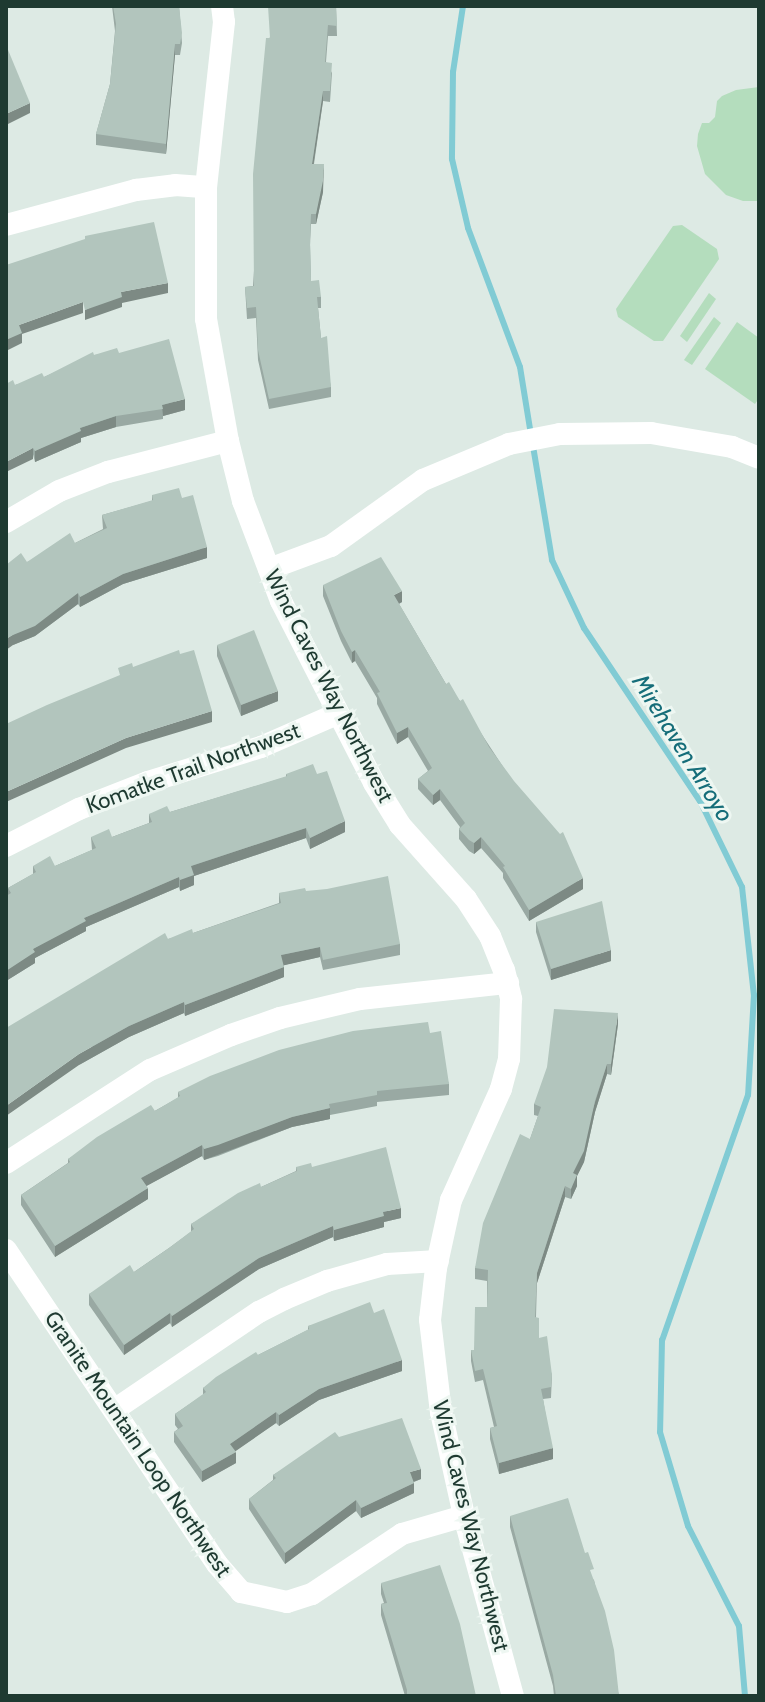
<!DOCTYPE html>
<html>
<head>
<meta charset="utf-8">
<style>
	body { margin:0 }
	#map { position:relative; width:765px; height:1702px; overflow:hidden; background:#ddeae4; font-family:Cabin,sans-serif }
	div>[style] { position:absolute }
	.green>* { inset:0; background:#b4ddbd }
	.stream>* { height:6px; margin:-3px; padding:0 3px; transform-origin:3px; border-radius:3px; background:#81cbd4 }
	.street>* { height:22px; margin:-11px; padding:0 11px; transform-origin:11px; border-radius:11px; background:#fff }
	.wall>* { inset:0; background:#99a9a3 }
	.shaded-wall>* { inset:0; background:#7d8a84 }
	.building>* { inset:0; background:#b2c5bd }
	span { translate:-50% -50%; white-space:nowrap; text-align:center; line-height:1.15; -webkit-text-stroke:6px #eef7f2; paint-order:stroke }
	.street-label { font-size:22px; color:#1e3a31 }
	.water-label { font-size:24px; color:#156d79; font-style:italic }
	.frame { position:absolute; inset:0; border:8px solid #1e3a31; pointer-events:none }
</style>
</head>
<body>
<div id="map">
	<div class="green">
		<i style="clip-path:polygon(759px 87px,759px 201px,743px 201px,726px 195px,705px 174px,697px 146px,698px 134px,702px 123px,709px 123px,715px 117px,717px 101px,722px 96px,736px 90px)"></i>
		<i style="clip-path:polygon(682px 225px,717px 249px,719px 259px,663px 341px,654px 341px,618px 317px,616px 309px,673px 226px)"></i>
		<i style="clip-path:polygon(709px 293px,716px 299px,687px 342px,680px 336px)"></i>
		<i style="clip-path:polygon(714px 317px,721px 323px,692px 365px,684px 360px)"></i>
		<i style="clip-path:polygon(737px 322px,759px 338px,759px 398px,755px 404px,705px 369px)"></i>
	</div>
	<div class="stream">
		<i style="left:463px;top:6px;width:67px;rotate:98.6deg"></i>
		<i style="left:453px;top:72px;width:87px;rotate:90.7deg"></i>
		<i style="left:452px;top:159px;width:71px;rotate:76.9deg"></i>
		<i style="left:468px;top:228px;width:148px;rotate:69.5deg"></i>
		<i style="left:520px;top:367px;width:69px;rotate:80.8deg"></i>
		<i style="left:533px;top:446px;width:116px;rotate:80.5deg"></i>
		<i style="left:552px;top:560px;width:75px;rotate:64.8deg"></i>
		<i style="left:584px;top:628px;width:208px;rotate:56.2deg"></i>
		<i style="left:700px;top:801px;width:96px;rotate:64deg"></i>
		<i style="left:742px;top:887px;width:109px;rotate:83.7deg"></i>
		<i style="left:754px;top:995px;width:100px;rotate:93.4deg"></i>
		<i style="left:748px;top:1095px;width:260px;rotate:109.3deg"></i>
		<i style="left:662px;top:1340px;width:92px;rotate:91.2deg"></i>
		<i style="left:660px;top:1432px;width:98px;rotate:73.4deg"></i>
		<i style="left:688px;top:1526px;width:112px;rotate:63deg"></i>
		<i style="left:739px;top:1626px;width:70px;rotate:85.1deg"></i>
	</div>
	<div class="street">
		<i style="left:222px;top:6px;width:16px;rotate:83deg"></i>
		<i style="left:224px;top:22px;width:166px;rotate:96.2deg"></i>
		<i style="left:206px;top:187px;width:132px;rotate:90deg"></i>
		<i style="left:206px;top:319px;width:124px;rotate:79.8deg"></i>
		<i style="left:228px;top:441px;width:62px;rotate:76deg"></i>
		<i style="left:243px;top:501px;width:107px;rotate:69.2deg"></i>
		<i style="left:281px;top:601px;width:204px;rotate:62.9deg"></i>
		<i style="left:374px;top:783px;width:49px;rotate:58.2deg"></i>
		<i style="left:400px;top:825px;width:99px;rotate:48.3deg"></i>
		<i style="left:466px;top:899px;width:44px;rotate:57deg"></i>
		<i style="left:490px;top:936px;width:37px;rotate:68deg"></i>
		<i style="left:504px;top:970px;width:30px;rotate:76deg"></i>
		<i style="left:511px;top:999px;width:60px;rotate:91.9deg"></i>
		<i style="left:509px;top:1059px;width:31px;rotate:105deg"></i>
		<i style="left:501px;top:1089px;width:122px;rotate:114.2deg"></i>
		<i style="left:451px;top:1200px;width:70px;rotate:102.4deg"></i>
		<i style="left:436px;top:1268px;width:52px;rotate:96.6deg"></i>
		<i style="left:430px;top:1320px;width:93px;rotate:83.2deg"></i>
		<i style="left:441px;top:1412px;width:107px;rotate:77.5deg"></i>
		<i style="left:464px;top:1516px;width:187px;rotate:74.8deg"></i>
		<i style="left:6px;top:225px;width:135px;rotate:-15.1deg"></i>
		<i style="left:136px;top:190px;width:39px;rotate:-7deg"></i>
		<i style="left:175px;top:185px;width:31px;rotate:4deg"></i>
		<i style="left:6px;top:522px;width:61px;rotate:-30.3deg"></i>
		<i style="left:59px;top:491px;width:53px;rotate:-21.2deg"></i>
		<i style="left:108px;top:472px;width:124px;rotate:-14.5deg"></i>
		<i style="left:269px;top:569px;width:66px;rotate:-20.4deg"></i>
		<i style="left:331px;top:546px;width:113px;rotate:-35.7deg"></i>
		<i style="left:423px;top:480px;width:93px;rotate:-22.7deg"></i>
		<i style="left:509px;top:444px;width:52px;rotate:-11.1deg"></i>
		<i style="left:560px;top:434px;width:91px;rotate:-0.6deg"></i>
		<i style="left:651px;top:433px;width:82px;rotate:9.8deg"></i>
		<i style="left:732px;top:447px;width:29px;rotate:22deg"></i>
		<i style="left:6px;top:846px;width:82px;rotate:-26.9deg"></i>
		<i style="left:79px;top:809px;width:74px;rotate:-21.4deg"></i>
		<i style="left:148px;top:782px;width:118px;rotate:-17.2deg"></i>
		<i style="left:261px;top:747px;width:83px;rotate:-23.5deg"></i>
		<i style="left:6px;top:1163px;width:171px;rotate:-32.9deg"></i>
		<i style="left:150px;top:1070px;width:88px;rotate:-23.4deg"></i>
		<i style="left:231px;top:1035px;width:52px;rotate:-19.1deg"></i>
		<i style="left:280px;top:1018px;width:82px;rotate:-13.4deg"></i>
		<i style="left:360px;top:999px;width:149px;rotate:-6.2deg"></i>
		<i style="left:6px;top:1250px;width:378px;rotate:56.1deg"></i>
		<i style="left:217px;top:1564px;width:37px;rotate:49deg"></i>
		<i style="left:241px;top:1592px;width:47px;rotate:12.3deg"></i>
		<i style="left:287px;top:1602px;width:26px;rotate:-18deg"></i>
		<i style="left:312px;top:1594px;width:108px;rotate:-33.7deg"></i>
		<i style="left:402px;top:1534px;width:65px;rotate:-16.2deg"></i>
		<i style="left:114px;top:1410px;width:175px;rotate:-34.1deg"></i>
		<i style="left:259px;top:1312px;width:28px;rotate:-27deg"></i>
		<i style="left:284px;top:1299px;width:47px;rotate:-22.7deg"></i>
		<i style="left:327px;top:1281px;width:62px;rotate:-15.8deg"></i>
		<i style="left:387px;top:1264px;width:51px;rotate:-3.4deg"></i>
	</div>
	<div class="wall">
		<i style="clip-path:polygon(112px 6px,179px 6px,182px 43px,180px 55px,175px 55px,166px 154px,96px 145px,96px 134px,110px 84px,115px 31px)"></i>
		<i style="clip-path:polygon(336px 6px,337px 36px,328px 36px,326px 62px,332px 73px,330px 102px,323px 101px,314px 164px,323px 192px,316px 224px,311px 224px,310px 245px,311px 281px,321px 297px,321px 308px,318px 308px,321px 338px,331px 387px,331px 397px,269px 409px,258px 360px,256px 318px,247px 319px,245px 287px,253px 286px,269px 38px)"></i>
		<i style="clip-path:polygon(119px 353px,185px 410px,163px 416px,163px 419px,116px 427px,81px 438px,81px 442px,35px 462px,15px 385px,44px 377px,94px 355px)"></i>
		<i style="clip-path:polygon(152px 495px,182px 498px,207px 558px,123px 584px,80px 607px,78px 604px,35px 636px,13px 645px,27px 562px,75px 543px,103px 529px,102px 515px,152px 501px)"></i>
		<i style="clip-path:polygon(323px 585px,402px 602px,399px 604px,446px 684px,460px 701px,583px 889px,529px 921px,503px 878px,503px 873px,481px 848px,474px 854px,469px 851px,459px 839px,459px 829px,460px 827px,440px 800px,433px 805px,418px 789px,418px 779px,428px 771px,408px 737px,397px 744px,377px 704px,377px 698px,355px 661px,352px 663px,341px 641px,323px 596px)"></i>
		<i style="clip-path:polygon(217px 645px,278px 701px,241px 716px,217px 656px)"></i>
		<i style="clip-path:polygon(286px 774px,317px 774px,345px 832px,310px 849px,306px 838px,194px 876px,194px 885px,180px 891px,179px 887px,86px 927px,86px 931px,35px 958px,35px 963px,6px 981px,6px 896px,8px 895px,8px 888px,33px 874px,33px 866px,55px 866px,92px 850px,91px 837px,112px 837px,149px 823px,149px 814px,170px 812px,286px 777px)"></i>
		<i style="clip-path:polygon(306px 891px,400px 944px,400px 955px,323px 970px,320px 957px,284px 965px,284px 977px,185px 1016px,184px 1013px,129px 1037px,79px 1065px,168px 939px,193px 933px,279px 903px,279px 893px)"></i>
		<i style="clip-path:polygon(536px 922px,611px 961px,551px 980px,536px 932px)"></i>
		<i style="clip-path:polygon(618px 1024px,611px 1075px,607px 1074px,595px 1112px,584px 1162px,577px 1176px,577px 1186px,571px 1199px,565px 1197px,537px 1283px,536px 1317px,539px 1338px,552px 1375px,551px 1398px,543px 1399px,553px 1459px,499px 1474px,490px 1439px,490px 1428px,494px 1427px,483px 1380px,475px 1382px,471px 1361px,471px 1350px,474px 1350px,487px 1307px,487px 1281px,475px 1279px,475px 1268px,530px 1139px,538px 1116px,534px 1115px,534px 1104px)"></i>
		<i style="clip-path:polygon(430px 1033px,449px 1084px,449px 1095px,377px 1102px,377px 1106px,330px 1115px,330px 1119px,292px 1127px,218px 1156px,204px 1160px,202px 1156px,146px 1186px,148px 1199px,55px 1257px,21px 1205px,21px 1195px,68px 1163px,68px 1159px,178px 1098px,178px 1092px)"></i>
		<i style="clip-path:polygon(296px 1167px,312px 1167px,401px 1218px,384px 1222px,384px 1227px,334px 1241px,333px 1237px,259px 1269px,172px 1327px,170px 1323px,124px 1355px,89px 1305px,89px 1294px,134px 1272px,169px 1248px,191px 1232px,191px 1224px,261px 1187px,296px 1171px)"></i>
		<i style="clip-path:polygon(374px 1313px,402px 1371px,319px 1400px,279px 1426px,276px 1423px,235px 1451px,236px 1463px,202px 1482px,174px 1442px,174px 1432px,178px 1429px,175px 1425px,175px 1414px,203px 1395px,203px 1388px,258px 1355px,308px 1330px,308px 1326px)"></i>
		<i style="clip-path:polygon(339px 1437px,421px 1479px,414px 1482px,414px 1493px,361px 1518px,356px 1511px,285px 1564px,249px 1509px,249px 1499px,273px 1480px,273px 1475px)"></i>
		<i style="clip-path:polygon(510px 1516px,594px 1580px,619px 1696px,554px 1696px,553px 1686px,510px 1527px)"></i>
		<i style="clip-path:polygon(381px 1583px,476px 1696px,405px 1696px,381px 1615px,381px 1604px,384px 1603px,381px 1594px)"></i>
	</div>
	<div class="shaded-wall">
		<i style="clip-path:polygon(175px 44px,175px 55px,166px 154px,166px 144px)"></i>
		<i style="clip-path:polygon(323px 91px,323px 101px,312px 174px,312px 164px)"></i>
		<i style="clip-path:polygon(30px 103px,30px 113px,6px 125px,6px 114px)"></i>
		<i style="clip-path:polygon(324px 164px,323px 192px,316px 224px,316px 214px)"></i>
		<i style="clip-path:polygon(168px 283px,168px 293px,122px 303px,122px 307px,85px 320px,85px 310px,121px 292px)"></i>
		<i style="clip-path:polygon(83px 302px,83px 313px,22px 334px,22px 343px,6px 351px,6px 340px,19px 325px)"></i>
		<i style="clip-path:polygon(185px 399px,185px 410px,163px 416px,162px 405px)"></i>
		<i style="clip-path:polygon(116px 416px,116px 427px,81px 438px,81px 442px,35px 462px,35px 451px,80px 428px)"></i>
		<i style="clip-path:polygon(33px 448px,33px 459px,6px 472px,6px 462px)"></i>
		<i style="clip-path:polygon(207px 547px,207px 558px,123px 584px,80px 607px,80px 597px,123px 574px)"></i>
		<i style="clip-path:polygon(402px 591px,402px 602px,394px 606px,394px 595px)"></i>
		<i style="clip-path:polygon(78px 593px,78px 604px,35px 636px,13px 645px,6px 650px,6px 639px)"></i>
		<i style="clip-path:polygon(355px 650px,355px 661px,352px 663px,352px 652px)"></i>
		<i style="clip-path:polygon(278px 691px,278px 701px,241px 716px,241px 705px)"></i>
		<i style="clip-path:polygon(212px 711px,212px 722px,126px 748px,6px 802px,6px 792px,126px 738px)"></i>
		<i style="clip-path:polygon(408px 727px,408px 737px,397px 744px,397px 733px)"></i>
		<i style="clip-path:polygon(440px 789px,440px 800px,433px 805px,433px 795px)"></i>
		<i style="clip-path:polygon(345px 821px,345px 832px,310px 849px,310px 838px)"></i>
		<i style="clip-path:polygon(306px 828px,306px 838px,194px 876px,194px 885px,180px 891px,180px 880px,191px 866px)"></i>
		<i style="clip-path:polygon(481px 837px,481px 848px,474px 854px,474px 843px)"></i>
		<i style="clip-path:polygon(179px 877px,179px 887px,86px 927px,86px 931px,35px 958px,35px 963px,6px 981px,6px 971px,33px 949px,84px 918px)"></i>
		<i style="clip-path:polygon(583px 878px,583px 889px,529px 921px,529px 910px)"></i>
		<i style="clip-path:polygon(320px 947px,320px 957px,281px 966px,281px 955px)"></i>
		<i style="clip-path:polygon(611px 950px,611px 961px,551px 980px,551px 969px)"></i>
		<i style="clip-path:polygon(284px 967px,284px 977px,185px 1016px,185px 1005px)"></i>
		<i style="clip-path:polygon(184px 1002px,184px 1013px,129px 1037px,79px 1065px,6px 1116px,6px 1106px,79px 1054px,129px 1026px)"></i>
		<i style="clip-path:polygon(618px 1013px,618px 1024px,611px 1075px,611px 1064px)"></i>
		<i style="clip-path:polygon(607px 1064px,607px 1074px,595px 1112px,584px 1162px,577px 1176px,577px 1186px,571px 1199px,571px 1189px,573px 1173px)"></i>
		<i style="clip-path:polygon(330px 1108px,330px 1119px,292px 1127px,204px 1160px,204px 1149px,292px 1117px)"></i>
		<i style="clip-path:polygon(202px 1145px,202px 1156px,141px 1189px,141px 1178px)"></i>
		<i style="clip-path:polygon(565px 1186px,565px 1197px,537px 1283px,537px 1273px)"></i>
		<i style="clip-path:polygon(148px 1188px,148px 1199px,55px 1257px,55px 1246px)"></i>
		<i style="clip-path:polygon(401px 1208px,401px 1218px,384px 1222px,384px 1227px,334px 1241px,334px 1230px,383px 1212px)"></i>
		<i style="clip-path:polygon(333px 1226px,333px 1237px,259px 1269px,172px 1327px,172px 1316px,259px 1258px)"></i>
		<i style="clip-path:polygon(170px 1313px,170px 1323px,124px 1355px,124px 1345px)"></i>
		<i style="clip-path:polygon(402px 1360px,402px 1371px,319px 1400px,279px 1426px,279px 1415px,319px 1389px)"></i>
		<i style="clip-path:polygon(276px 1412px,276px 1423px,230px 1455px,230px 1444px)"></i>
		<i style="clip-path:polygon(553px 1448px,553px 1459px,499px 1474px,499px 1463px)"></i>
		<i style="clip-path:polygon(236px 1452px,236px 1463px,202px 1482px,202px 1471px)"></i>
		<i style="clip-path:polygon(421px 1469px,421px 1479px,410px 1483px,410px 1472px)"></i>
		<i style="clip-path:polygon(414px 1483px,414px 1493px,361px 1518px,361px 1508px)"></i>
		<i style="clip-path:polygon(356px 1500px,356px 1511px,285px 1564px,285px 1553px)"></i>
	</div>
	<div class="building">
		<i style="clip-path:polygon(113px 6px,179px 6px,182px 33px,180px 44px,175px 44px,166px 144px,96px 134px,110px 84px,116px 24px)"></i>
		<i style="clip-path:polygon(268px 6px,336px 6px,337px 26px,328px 25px,325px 62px,332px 63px,330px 91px,323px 91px,312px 164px,324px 164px,323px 181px,316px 214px,311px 214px,310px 239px,311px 281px,319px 280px,321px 297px,317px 297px,321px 338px,327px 336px,331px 387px,269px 399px,258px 350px,256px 307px,247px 308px,245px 287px,254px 286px,253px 174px,266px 38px,270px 38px)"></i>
		<i style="clip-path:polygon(6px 45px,30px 103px,6px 114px)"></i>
		<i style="clip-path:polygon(154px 222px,168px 283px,121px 292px,122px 297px,85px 310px,83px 302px,19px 325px,22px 333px,6px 340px,6px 265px,85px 239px,85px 236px)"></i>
		<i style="clip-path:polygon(169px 339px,185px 399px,162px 405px,163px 409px,116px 416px,80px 428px,81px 431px,35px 451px,33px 448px,6px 462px,6px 384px,13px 380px,15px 385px,42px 373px,44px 377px,93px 352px,94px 355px,117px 348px,119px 353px)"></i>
		<i style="clip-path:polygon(179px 488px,182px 498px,193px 495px,207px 547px,123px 574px,80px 597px,78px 593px,35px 626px,13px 635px,6px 639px,6px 565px,21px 553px,27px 562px,70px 533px,75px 543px,107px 528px,102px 515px,153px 500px,152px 495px)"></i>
		<i style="clip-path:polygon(381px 557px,402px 591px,394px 595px,446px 684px,449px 682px,460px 701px,463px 699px,489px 747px,514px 781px,560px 834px,563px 832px,583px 878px,529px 910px,503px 867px,505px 866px,481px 837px,474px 843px,469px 840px,459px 829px,465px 823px,440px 789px,433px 795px,418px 779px,432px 768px,408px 727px,397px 733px,377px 693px,380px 692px,355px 650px,352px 652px,341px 631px,323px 585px)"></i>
		<i style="clip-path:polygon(254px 630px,278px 691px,241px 705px,217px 645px)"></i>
		<i style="clip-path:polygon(179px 650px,180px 654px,194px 650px,212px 711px,126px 738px,6px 792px,6px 724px,47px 705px,120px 675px,118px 668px,132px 663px,133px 667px)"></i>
		<i style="clip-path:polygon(313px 764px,317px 774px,327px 771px,345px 821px,310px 838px,306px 828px,191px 866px,194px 875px,180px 880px,179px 877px,84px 918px,86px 921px,33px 949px,35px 952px,6px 971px,6px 896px,11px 893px,8px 888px,36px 872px,33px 866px,50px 856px,55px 866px,96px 848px,91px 837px,109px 829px,112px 837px,152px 822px,149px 814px,167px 806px,170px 812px,287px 776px,286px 774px)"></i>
		<i style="clip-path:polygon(388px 876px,400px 944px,323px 960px,320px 947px,281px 955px,284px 967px,185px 1005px,184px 1002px,129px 1026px,79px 1054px,6px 1106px,6px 1028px,165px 933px,168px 939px,192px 929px,193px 933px,281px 903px,279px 893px,305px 888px,306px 891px,327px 889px)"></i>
		<i style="clip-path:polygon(602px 901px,611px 950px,551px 969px,536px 922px)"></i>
		<i style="clip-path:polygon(554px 1009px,618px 1013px,611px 1064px,607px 1064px,595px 1101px,584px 1151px,573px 1173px,577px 1175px,571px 1189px,565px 1186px,537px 1273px,535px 1317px,539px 1318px,539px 1338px,547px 1336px,552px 1375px,551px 1387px,541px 1389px,553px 1448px,499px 1463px,490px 1428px,497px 1426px,483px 1369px,475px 1371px,471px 1350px,474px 1350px,475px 1307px,487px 1307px,488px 1270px,475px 1268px,483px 1223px,520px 1134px,530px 1139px,541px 1107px,534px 1104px,547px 1067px)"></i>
		<i style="clip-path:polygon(428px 1022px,430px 1033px,441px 1031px,449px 1084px,377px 1091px,377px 1095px,329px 1104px,330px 1108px,292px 1117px,218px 1145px,204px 1149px,202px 1145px,141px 1178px,148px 1188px,55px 1246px,21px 1195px,70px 1162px,68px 1159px,97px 1137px,151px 1105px,155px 1111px,180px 1096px,178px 1092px,210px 1076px,279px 1050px,353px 1031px)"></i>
		<i style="clip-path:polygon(386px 1147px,401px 1208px,383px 1212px,384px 1216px,334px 1230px,333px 1226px,259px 1258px,172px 1316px,170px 1313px,124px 1345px,89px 1294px,130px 1265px,134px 1272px,169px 1248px,194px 1229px,191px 1224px,238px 1193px,260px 1183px,261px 1187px,297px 1171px,296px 1167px,311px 1163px,312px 1167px)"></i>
		<i style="clip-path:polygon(370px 1302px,374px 1313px,384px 1309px,402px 1360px,319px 1389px,279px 1415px,276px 1412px,230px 1444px,236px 1452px,202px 1471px,174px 1432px,183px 1426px,175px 1414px,206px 1392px,203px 1388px,216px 1377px,256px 1352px,258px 1355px,309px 1329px,308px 1326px)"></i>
		<i style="clip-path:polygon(402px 1418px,421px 1469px,410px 1472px,414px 1483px,361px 1508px,356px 1500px,285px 1553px,249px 1499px,276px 1478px,273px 1475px,335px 1432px,339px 1437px)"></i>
		<i style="clip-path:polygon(568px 1498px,585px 1553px,588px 1552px,594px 1569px,590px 1570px,605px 1611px,614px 1650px,619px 1696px,556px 1696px,553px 1675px,510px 1516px)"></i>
		<i style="clip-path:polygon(440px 1565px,460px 1624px,476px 1696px,407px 1696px,407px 1690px,381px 1604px,387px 1603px,381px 1583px)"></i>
	</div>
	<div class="street-label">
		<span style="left:329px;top:686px;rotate:63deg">Wind Caves Way Northwest</span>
		<span style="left:193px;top:768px;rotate:-20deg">Komatke Trail Northwest</span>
		<span style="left:138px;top:1444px;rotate:56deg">Granite Mountain Loop Northwest</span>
		<span style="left:471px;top:1526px;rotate:76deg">Wind Caves Way Northwest</span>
	</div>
	<div class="water-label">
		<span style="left:683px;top:748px;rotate:58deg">Mirehaven Arroyo</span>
	</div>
	<div class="frame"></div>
</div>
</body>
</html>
